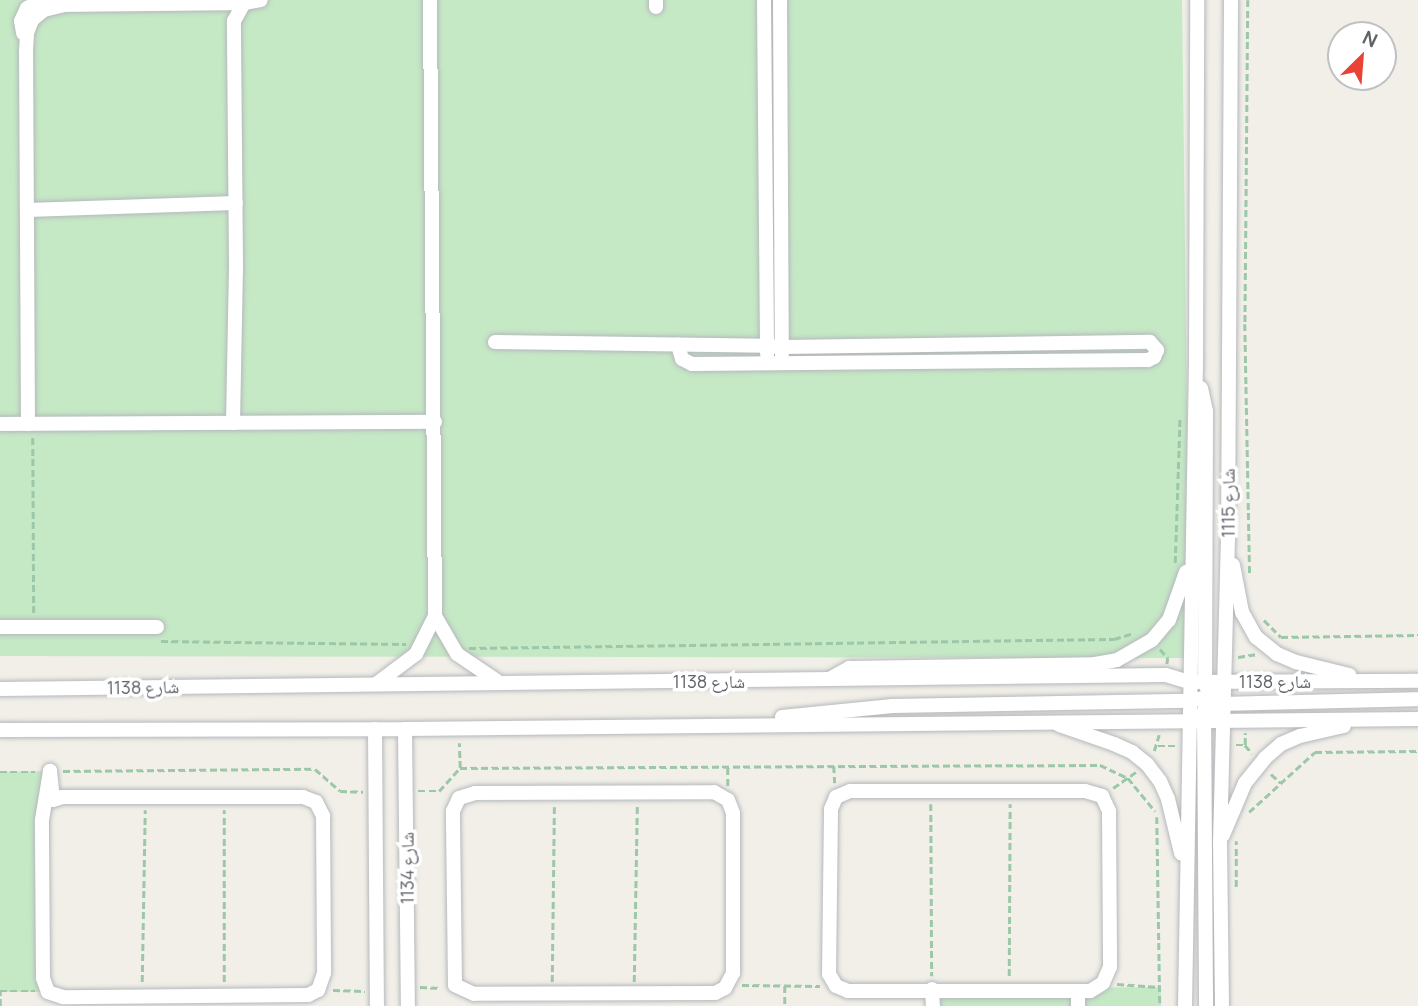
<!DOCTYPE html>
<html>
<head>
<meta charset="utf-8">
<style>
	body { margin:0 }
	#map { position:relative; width:1418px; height:1006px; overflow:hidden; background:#f1efe8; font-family:Manrope,"Noto Naskh Arabic",sans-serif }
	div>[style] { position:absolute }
	.green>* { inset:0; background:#c5e8c5 }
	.path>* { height:2.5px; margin-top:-1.25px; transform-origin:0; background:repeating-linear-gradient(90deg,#9cc7a9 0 7px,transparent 0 10.5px) }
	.roads { filter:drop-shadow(0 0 2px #b5b8bc) drop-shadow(0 0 2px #b5b8bc) }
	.minor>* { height:14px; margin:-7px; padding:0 7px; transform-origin:7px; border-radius:7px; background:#fff }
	span { translate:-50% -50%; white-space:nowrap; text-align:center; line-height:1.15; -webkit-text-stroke:7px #fff; paint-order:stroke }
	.street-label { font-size:18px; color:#5f6368 }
	.north { position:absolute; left:1327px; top:21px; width:70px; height:70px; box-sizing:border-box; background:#fff; border:2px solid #bfc1c3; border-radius:50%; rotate:25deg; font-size:19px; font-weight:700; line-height:28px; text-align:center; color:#5f6368 }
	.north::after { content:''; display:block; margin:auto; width:24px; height:32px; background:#ea4335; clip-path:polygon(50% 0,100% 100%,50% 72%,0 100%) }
</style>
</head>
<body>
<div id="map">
	<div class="green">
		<i style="clip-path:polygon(0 0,1182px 0,1190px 658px,0 656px)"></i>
		<i style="clip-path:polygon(50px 771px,48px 992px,0 992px,0 772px)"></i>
		<i style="clip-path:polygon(1161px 987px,1161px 1006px,931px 1006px,932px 989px)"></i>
	</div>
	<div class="path">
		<i style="left:1248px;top:0;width:324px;rotate:90.5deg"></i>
		<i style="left:1245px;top:324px;width:250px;rotate:88.9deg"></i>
		<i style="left:33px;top:438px;width:175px;rotate:89.7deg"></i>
		<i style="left:1175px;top:563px;width:147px;rotate:-88.1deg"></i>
		<i style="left:1264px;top:620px;width:24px;rotate:45deg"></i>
		<i style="left:1281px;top:637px;width:137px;rotate:-0.8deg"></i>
		<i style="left:161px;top:641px;width:245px;rotate:0.7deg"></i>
		<i style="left:469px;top:648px;width:645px;rotate:-0.8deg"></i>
		<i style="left:1114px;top:639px;width:21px;rotate:-17deg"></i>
		<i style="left:1160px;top:649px;width:12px;rotate:48deg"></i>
		<i style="left:1168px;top:658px;width:6px;rotate:99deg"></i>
		<i style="left:1238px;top:657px;width:18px;rotate:-9deg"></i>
		<i style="left:1236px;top:745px;width:9px"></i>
		<i style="left:1245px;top:745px;width:12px;rotate:-90deg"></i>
		<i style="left:1245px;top:745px;width:11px;rotate:49deg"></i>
		<i style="left:1158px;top:746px;width:17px"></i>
		<i style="left:1154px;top:751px;width:17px;rotate:-73deg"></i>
		<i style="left:834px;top:766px;width:17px;rotate:87deg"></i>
		<i style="left:460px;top:768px;width:640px;rotate:-0.27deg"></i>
		<i style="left:1100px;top:765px;width:31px;rotate:25deg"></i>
		<i style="left:1128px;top:778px;width:43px;rotate:50.7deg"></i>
		<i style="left:728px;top:768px;width:18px;rotate:90deg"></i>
		<i style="left:63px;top:771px;width:252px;rotate:-0.5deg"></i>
		<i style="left:315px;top:769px;width:33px;rotate:41deg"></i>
		<i style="left:340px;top:791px;width:23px;rotate:2deg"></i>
		<i style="left:0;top:772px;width:35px"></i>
		<i style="left:1271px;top:774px;width:13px;rotate:42deg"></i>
		<i style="left:1113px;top:788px;width:28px;rotate:-35deg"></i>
		<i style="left:418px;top:791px;width:21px"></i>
		<i style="left:439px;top:791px;width:31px;rotate:-48deg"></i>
		<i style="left:460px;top:768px;width:25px;rotate:-92deg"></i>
		<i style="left:931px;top:804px;width:172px;rotate:89.7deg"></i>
		<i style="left:1249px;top:812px;width:89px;rotate:-42.3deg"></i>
		<i style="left:1315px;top:752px;width:103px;rotate:-0.6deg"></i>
		<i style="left:1157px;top:817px;width:189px;rotate:89.1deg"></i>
		<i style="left:1236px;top:887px;width:46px;rotate:-90deg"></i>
		<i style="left:1009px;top:976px;width:172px;rotate:-89.7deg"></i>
		<i style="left:142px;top:982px;width:172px;rotate:-89deg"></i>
		<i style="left:224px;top:982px;width:172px;rotate:-90deg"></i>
		<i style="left:552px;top:982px;width:175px;rotate:-89.3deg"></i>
		<i style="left:634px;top:982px;width:176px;rotate:-89deg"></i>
		<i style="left:1117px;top:984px;width:42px;rotate:4.1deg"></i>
		<i style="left:742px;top:985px;width:78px;rotate:0.7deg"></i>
		<i style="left:785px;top:986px;width:20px;rotate:90deg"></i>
		<i style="left:420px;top:987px;width:21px;rotate:3deg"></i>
		<i style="left:333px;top:990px;width:32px;rotate:2deg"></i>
		<i style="left:0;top:991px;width:35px"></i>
		<i style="left:0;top:1006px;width:15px;rotate:-90deg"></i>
	</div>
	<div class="roads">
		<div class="minor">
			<i style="left:656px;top:0;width:7px;rotate:90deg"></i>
			<i style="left:764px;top:0;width:354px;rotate:89.5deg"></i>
			<i style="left:780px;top:0;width:354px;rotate:89.7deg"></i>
			<i style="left:23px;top:33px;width:12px;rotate:-99deg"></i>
			<i style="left:21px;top:21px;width:14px;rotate:-65deg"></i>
			<i style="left:27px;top:8px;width:16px;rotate:-27deg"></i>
			<i style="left:41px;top:1px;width:15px;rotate:11deg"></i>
			<i style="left:27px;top:210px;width:209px;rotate:-1.9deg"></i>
			<i style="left:495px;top:342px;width:272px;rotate:0.8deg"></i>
			<i style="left:767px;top:346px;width:15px;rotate:4deg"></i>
			<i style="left:782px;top:347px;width:368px;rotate:-0.8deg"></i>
			<i style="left:1150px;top:342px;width:11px;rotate:49deg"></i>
			<i style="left:1157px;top:350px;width:8px;rotate:113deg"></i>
			<i style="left:1154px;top:357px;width:7px;rotate:153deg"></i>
			<i style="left:1148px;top:360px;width:456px;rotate:179.5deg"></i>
			<i style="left:692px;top:364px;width:11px;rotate:-153deg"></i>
			<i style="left:682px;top:359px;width:15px;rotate:-106deg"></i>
			<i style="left:1201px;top:388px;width:24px;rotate:78deg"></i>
			<i style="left:1206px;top:411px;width:271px;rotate:90.2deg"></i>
			<i style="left:1205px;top:682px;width:24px;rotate:73deg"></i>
			<i style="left:1212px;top:705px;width:19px;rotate:54deg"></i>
			<i style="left:233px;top:423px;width:159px;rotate:-88.9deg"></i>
			<i style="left:236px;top:264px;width:243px;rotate:-90.5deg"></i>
			<i style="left:234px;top:21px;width:21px;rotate:-61deg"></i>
			<i style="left:244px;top:3px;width:17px;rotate:-10deg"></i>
			<i style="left:0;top:424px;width:435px;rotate:-0.3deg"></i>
			<i style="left:28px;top:424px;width:372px;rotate:-90.3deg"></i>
			<i style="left:26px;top:52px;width:19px;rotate:-87deg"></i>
			<i style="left:27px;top:33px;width:14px;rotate:-69deg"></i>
			<i style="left:32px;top:20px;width:16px;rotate:-40deg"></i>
			<i style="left:44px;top:10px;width:21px;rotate:-14deg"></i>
			<i style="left:64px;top:5px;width:180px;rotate:-0.6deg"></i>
			<i style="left:1233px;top:565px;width:48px;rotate:79.2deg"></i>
			<i style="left:1242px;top:612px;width:29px;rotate:61deg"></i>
			<i style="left:1256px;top:637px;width:27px;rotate:39deg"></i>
			<i style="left:1277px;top:654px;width:21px;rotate:23deg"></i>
			<i style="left:1296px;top:662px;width:55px;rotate:13.8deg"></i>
			<i style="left:435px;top:616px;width:44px;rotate:59.9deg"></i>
			<i style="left:457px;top:654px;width:48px;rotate:34deg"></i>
			<i style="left:0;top:627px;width:157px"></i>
			<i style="left:831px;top:678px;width:21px;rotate:-29deg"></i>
			<i style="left:849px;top:668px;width:246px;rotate:-0.9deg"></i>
			<i style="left:1095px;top:664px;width:22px;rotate:-10deg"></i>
			<i style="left:1117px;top:660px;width:40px;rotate:-29.7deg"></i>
			<i style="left:1152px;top:640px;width:26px;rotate:-50deg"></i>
			<i style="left:1169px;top:620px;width:51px;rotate:-70.5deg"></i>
			<i style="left:376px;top:684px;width:50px;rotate:-36.9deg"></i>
			<i style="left:416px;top:654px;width:42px;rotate:-63.4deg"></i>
			<i style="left:435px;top:616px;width:616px;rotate:-90.47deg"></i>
			<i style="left:0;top:689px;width:1166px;rotate:-0.69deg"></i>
			<i style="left:1166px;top:675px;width:24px;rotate:17deg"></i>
			<i style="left:1189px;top:682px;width:229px;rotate:-0.3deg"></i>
			<i style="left:1216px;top:704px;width:202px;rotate:-1.4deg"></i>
			<i style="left:1204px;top:710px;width:296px;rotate:89.6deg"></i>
			<i style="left:782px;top:717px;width:111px;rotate:-5.7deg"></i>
			<i style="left:892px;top:706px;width:296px;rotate:-1deg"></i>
			<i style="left:1188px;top:701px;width:20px;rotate:-11deg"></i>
			<i style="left:1208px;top:697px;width:22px;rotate:-43deg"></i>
			<i style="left:1059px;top:725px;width:58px;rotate:19.1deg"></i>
			<i style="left:1114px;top:744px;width:20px;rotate:24deg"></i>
			<i style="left:1132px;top:752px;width:19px;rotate:39deg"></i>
			<i style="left:1147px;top:764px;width:21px;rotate:53deg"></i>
			<i style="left:1160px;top:781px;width:20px;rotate:66deg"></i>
			<i style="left:1168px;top:799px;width:56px;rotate:76.5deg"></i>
			<i style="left:375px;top:729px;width:277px;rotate:89.6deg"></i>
			<i style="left:405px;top:729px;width:277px;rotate:89.4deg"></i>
			<i style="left:0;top:730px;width:405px;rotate:-0.1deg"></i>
			<i style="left:405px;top:729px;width:1013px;rotate:-0.57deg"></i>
			<i style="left:50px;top:771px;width:29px;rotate:84deg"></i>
			<i style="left:53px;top:800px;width:9px;rotate:-18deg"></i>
			<i style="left:62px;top:797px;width:241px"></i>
			<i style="left:303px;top:797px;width:14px;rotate:21deg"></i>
			<i style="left:316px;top:802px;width:16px;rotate:63deg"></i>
			<i style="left:323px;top:816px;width:157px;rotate:89.6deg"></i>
			<i style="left:324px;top:973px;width:18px;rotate:109deg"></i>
			<i style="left:318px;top:990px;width:11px;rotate:153deg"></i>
			<i style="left:308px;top:995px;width:245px;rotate:179.5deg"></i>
			<i style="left:63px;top:997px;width:16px;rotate:-162deg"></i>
			<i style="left:48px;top:992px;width:15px;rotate:-110deg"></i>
			<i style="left:43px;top:978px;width:158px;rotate:-90.4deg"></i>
			<i style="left:42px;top:820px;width:50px;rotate:-80.7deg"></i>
			<i style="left:850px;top:791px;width:235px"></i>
			<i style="left:1085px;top:791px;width:18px;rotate:16deg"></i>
			<i style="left:1102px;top:796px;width:17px;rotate:65deg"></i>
			<i style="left:1109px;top:811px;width:156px;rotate:89.6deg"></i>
			<i style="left:1110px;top:967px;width:17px;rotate:114deg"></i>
			<i style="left:1103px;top:983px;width:15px;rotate:148deg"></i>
			<i style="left:1090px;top:991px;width:242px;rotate:180deg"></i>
			<i style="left:848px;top:991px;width:13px;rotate:-157deg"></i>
			<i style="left:836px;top:986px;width:14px;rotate:-120deg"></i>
			<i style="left:829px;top:974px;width:165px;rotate:-89.3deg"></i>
			<i style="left:831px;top:809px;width:13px;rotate:-67deg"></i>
			<i style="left:836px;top:797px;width:15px;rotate:-23deg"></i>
			<i style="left:714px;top:792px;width:16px;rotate:30deg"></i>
			<i style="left:728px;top:800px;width:14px;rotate:69deg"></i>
			<i style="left:733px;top:813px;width:160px;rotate:90deg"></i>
			<i style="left:733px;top:973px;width:17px;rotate:118deg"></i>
			<i style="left:725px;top:988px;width:11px;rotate:153deg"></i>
			<i style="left:715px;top:993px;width:241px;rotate:179.8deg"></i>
			<i style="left:474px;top:994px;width:21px;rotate:-155deg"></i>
			<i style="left:455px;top:985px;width:174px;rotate:-90.7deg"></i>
			<i style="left:453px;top:811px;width:14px;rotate:-65deg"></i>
			<i style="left:459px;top:798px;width:17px;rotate:-17deg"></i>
			<i style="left:475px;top:793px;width:239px;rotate:-0.2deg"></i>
			<i style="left:1223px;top:835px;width:56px;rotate:-67.1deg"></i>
			<i style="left:1245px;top:783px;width:32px;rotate:-51deg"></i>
			<i style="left:1265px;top:758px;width:21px;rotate:-41deg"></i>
			<i style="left:1281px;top:744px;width:21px;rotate:-23deg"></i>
			<i style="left:1300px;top:736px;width:45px;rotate:-12.8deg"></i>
			<i style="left:932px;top:989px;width:17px;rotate:87deg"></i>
			<i style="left:1078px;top:1006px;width:15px;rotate:-90deg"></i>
			<i style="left:1185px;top:1006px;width:643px;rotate:-89.02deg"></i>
			<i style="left:1196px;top:363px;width:363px;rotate:-89.8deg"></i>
			<i style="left:1222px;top:1006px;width:164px;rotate:-90.7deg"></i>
			<i style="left:1220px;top:842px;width:303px;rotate:-88.5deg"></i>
			<i style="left:1228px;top:539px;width:539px;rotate:-89.68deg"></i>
		</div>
	</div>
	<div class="street-label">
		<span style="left:1228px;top:503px;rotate:-90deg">شارع 1115</span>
		<span style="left:709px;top:681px">شارع 1138</span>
		<span style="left:1275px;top:681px">شارع 1138</span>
		<span style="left:143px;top:687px;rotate:-1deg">شارع 1138</span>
		<span style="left:407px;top:868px;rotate:-90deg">شارع 1134</span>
	</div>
	<div class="north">N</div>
</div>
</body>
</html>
